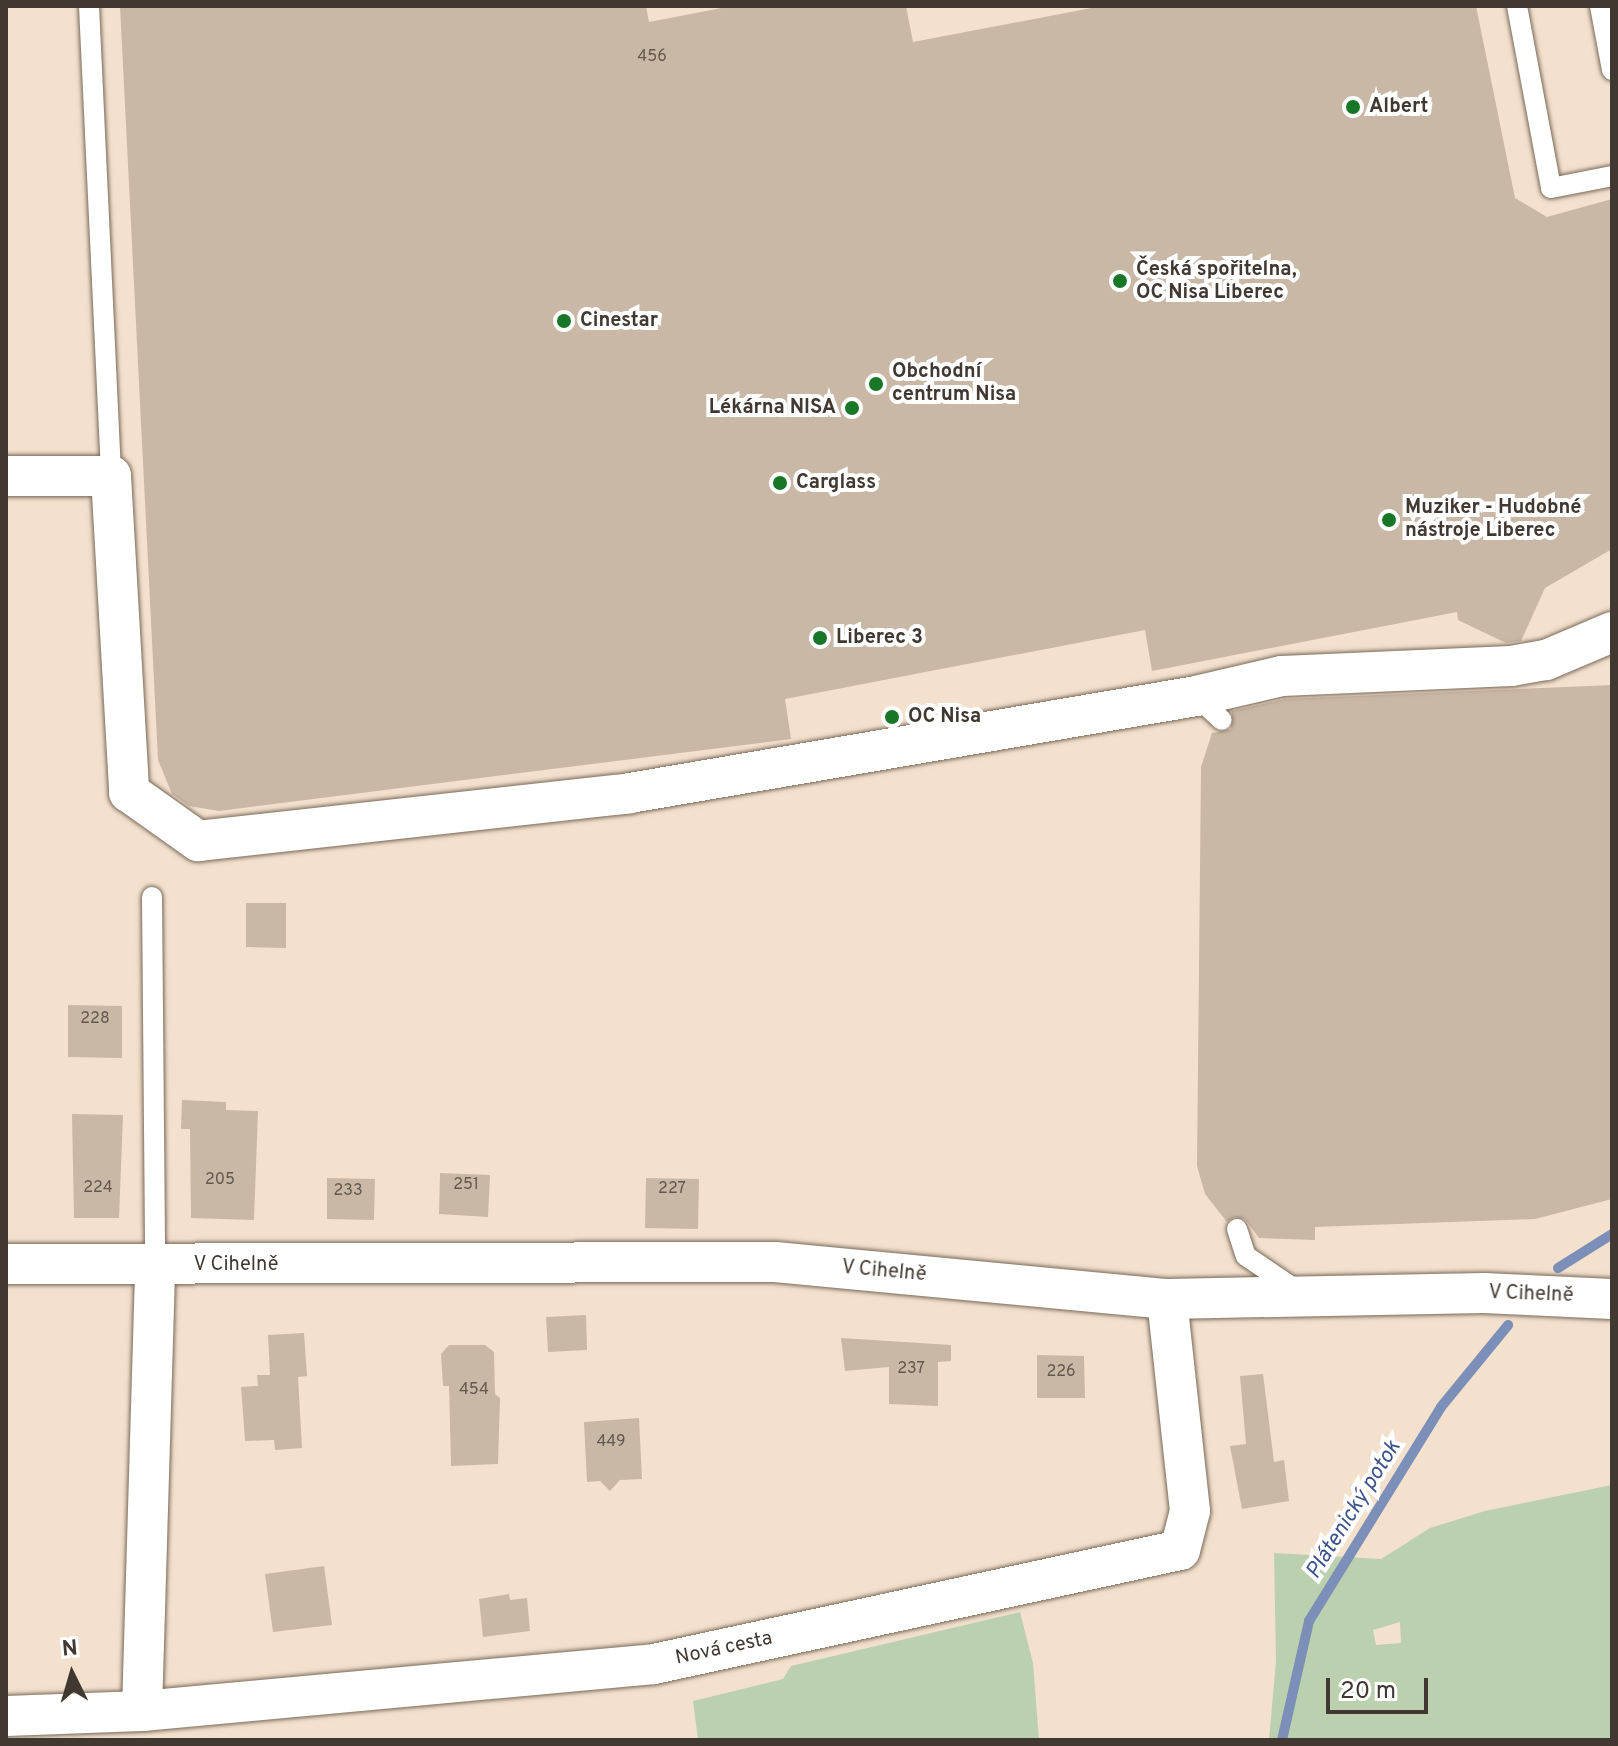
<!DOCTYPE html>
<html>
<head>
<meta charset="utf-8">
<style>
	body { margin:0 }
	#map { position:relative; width:1618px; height:1746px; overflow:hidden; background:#f3e1ce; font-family:Overpass,sans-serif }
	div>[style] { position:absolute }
	.green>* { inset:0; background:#bbd0ae }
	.stream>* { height:10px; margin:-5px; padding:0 5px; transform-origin:5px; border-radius:5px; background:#7c8fb8 }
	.building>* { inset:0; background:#cab8a6 }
	.roads { filter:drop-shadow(0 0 2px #796958) drop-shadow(0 0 2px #796958) }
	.lane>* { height:20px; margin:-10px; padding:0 10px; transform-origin:10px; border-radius:10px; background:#fff }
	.street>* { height:40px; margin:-20px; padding:0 20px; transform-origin:20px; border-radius:20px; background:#fff }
	.dots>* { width:22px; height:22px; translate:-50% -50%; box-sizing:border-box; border:4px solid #fff; border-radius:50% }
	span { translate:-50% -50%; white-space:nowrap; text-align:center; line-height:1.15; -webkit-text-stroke:8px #fff; paint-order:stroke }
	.number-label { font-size:16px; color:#62584e }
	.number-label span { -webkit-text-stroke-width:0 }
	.poi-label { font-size:20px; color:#403831; font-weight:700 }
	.left { translate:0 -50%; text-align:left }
	.right { translate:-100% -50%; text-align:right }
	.street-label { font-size:20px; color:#403831 }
	.water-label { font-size:22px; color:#3b5389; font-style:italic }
	.frame { position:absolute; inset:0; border:8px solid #403831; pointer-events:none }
	.north { position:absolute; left:32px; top:1634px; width:80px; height:80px; -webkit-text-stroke:6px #fff; paint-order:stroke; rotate:355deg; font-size:22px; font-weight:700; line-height:32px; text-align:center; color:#403831 }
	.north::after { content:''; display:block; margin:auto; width:28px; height:36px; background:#403831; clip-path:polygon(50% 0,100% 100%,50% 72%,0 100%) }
	.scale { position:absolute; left:1326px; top:1678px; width:102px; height:36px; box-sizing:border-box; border:4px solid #403831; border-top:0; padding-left:10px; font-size:24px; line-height:28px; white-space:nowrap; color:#403831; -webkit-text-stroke:6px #fff; paint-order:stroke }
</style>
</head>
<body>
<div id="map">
	<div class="green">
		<i style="clip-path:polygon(evenodd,1612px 1485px,1612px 1740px,1269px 1740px,1276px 1661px,1274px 1553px,1381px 1559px,1430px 1528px,1485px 1511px,1612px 1485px,1400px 1622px,1401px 1643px,1376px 1645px,1373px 1630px,1400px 1622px)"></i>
		<i style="clip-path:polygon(1020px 1612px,1033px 1663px,1039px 1740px,698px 1740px,693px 1701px,783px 1679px,791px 1666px)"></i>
	</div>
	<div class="stream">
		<i style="left:1558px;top:1268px;width:64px;rotate:-32.2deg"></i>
		<i style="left:1282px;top:1740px;width:122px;rotate:-77.2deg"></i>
		<i style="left:1309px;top:1621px;width:251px;rotate:-58.3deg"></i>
		<i style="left:1441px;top:1407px;width:106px;rotate:-50.7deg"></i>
	</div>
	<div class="building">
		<i style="clip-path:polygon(120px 6px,646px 6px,649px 22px,732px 6px,906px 6px,913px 42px,1102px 6px,1476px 6px,1515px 198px,1547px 217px,1612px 199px,1612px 549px,1545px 588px,1521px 641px,1506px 643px,1458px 620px,1457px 612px,1152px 671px,1145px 630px,785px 699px,791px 739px,219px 811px,189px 806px,172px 794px,158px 760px)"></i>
		<i style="clip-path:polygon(1612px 685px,1612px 1199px,1535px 1219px,1315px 1227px,1315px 1240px,1259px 1238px,1245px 1219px,1234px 1217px,1227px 1222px,1205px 1194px,1197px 1166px,1201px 767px,1212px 733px,1231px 729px,1232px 711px,1285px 699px)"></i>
		<i style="clip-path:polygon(246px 903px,286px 903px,286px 948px,246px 947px)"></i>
		<i style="clip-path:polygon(68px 1005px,122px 1006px,122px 1058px,68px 1057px)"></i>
		<i style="clip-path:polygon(182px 1100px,226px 1102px,226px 1110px,258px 1111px,254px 1220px,191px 1218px,190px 1129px,181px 1129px)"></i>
		<i style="clip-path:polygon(72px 1114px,123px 1115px,119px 1218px,74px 1218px)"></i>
		<i style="clip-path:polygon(440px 1173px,490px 1175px,488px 1217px,439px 1214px)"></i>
		<i style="clip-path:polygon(327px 1178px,375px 1179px,374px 1220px,327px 1219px)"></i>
		<i style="clip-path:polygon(646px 1178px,699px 1179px,698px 1229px,645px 1228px)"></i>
		<i style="clip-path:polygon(586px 1315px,587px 1350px,548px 1352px,546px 1317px)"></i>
		<i style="clip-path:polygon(304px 1333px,307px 1376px,298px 1377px,302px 1448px,275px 1450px,274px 1440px,245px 1441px,241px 1387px,258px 1386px,257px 1375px,270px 1375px,268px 1335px)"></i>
		<i style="clip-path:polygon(841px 1338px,951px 1345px,951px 1361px,938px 1362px,938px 1406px,889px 1404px,889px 1367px,845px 1371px)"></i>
		<i style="clip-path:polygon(449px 1345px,485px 1345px,494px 1352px,495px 1394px,500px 1398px,498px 1464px,451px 1466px,449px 1386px,443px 1386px,441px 1354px)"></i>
		<i style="clip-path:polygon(1037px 1355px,1084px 1356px,1085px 1398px,1037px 1398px)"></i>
		<i style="clip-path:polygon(1263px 1374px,1274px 1462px,1284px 1460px,1289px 1501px,1242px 1509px,1230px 1446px,1246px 1444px,1240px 1376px)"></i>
		<i style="clip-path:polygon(639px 1418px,642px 1479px,620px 1480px,610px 1491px,600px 1481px,587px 1482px,584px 1422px)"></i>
		<i style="clip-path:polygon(324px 1566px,332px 1625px,273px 1632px,265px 1574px)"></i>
		<i style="clip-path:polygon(509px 1594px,510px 1600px,527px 1598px,530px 1631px,483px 1637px,479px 1599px)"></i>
	</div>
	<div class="roads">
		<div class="lane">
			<i style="left:89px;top:6px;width:471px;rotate:87.3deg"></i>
			<i style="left:1517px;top:6px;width:185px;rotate:79.4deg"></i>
			<i style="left:1551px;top:188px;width:62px;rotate:-11.1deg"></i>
			<i style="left:1600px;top:6px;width:65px;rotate:79.4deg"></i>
			<i style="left:1196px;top:696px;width:35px;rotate:43deg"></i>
			<i style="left:152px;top:897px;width:368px;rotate:89.5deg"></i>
			<i style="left:1237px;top:1229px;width:28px;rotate:72deg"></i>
			<i style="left:1246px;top:1256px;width:57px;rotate:34.2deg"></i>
		</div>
		<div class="street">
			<i style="left:6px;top:476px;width:105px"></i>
			<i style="left:111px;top:476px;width:317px;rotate:86.7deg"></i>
			<i style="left:129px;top:792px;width:85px;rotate:35.4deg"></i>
			<i style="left:198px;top:841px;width:435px;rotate:-6.3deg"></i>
			<i style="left:630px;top:793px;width:574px;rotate:-9.72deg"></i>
			<i style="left:1196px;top:696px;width:88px;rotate:-13.1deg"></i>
			<i style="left:1282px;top:676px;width:229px;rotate:-2.5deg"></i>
			<i style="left:1511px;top:666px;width:36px;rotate:-10deg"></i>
			<i style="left:1546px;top:660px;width:72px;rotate:-23deg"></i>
			<i style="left:6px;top:1264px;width:769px;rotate:-0.15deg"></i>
			<i style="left:775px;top:1262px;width:394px;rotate:5.4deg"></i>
			<i style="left:1167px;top:1299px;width:317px;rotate:-1.1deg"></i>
			<i style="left:1484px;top:1293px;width:128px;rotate:2.7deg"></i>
			<i style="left:142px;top:1711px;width:446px;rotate:-88.3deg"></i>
			<i style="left:6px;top:1716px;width:136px;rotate:-2.1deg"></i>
			<i style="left:142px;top:1711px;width:514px;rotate:-5.24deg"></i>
			<i style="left:654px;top:1664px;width:538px;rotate:-12.23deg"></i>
			<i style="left:1180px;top:1550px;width:40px;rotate:-75.6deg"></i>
			<i style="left:1190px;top:1511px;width:213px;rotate:-96.2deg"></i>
		</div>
	</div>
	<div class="dots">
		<i style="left:1353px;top:107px;background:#177727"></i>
		<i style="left:1120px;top:281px;background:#177727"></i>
		<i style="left:564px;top:321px;background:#177727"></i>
		<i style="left:876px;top:384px;background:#177727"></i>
		<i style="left:852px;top:408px;background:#177727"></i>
		<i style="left:780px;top:483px;background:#177727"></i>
		<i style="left:1389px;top:520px;background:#177727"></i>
		<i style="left:820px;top:638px;background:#177727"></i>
		<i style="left:892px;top:717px;background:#177727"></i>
	</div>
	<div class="number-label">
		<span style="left:652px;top:57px">456</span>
		<span style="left:95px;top:1019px">228</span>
		<span style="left:220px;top:1180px">205</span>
		<span style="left:466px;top:1185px">251</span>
		<span style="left:98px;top:1188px">224</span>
		<span style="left:672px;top:1189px">227</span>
		<span style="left:348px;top:1191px">233</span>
		<span style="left:911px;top:1369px">237</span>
		<span style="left:1061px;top:1372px">226</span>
		<span style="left:474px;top:1390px">454</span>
		<span style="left:611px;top:1442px">449</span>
	</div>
	<div class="poi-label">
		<span class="left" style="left:1369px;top:107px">Albert</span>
		<span class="left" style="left:1136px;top:282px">Česká spořitelna,<br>OC Nisa Liberec</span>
		<span class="left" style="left:580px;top:321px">Cinestar</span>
		<span class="left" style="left:892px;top:384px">Obchodní<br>centrum Nisa</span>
		<span class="right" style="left:836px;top:408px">Lékárna NISA</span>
		<span class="left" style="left:796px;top:483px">Carglass</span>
		<span class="left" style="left:1405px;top:520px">Muziker - Hudobné<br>nástroje Liberec</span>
		<span class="left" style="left:836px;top:638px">Liberec 3</span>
		<span class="left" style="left:908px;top:717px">OC Nisa</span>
	</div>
	<div class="street-label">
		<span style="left:236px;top:1265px">V Cihelně</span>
		<span style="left:884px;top:1272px;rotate:5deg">V Cihelně</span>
		<span style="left:1531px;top:1295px;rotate:2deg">V Cihelně</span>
		<span style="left:724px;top:1649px;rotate:-12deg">Nová cesta</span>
	</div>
	<div class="water-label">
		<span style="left:1354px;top:1510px;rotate:-58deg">Plátenický potok</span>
	</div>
	<div class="frame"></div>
	<div class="north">N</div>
	<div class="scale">20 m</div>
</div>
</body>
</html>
